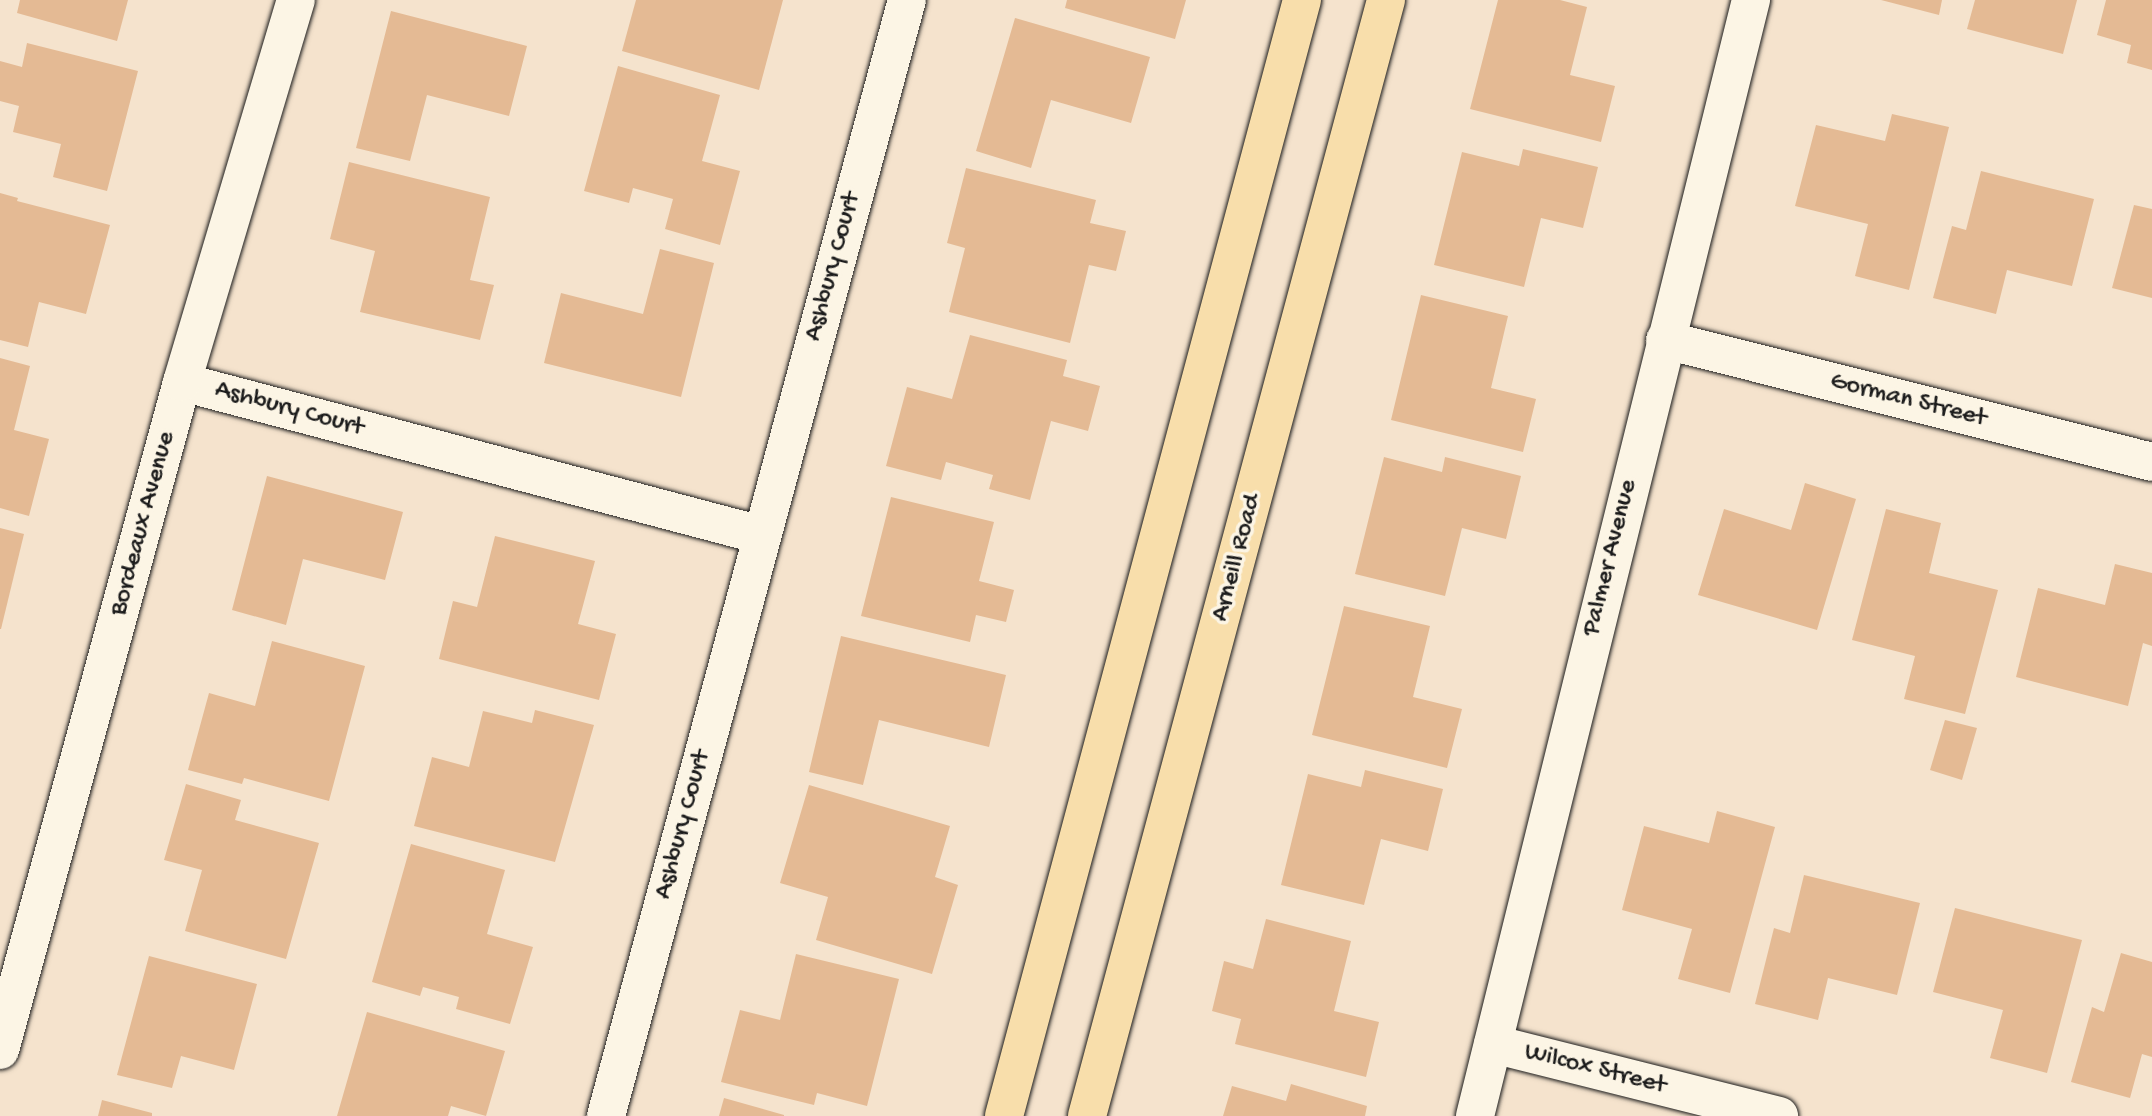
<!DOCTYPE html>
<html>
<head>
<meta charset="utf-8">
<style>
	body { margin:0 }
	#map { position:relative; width:2152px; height:1116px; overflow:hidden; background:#f5e3cd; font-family:"Gochi Hand",sans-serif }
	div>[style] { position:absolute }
	.building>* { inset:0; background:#e4ba94 }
	.roads { filter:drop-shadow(0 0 2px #1c1c1c) drop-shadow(0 0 2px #1c1c1c) }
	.minor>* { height:38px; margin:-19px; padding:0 19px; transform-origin:19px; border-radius:19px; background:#fcf5e5 }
	.major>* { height:38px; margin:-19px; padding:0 19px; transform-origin:19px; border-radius:19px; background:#f8deab }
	span { translate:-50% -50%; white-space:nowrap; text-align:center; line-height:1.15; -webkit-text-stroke:7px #fcf5e5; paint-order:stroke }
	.street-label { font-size:26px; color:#1c1c1c }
</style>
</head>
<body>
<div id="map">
	<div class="building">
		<i style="clip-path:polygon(20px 0,128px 0,117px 41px,17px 13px)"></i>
		<i style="clip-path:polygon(636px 0,783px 0,759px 90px,622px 51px)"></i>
		<i style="clip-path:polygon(1067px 0,1186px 0,1175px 39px,1065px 8px)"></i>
		<i style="clip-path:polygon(1498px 0,1560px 0,1587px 7px,1570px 75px,1615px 86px,1601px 142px,1470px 109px)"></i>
		<i style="clip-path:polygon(1881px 0,1942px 0,1939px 15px)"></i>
		<i style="clip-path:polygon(1975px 0,2077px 0,2063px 54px,1967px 29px)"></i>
		<i style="clip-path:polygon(2106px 0,2152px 0,2152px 70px,2127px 63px,2131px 45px,2097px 35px)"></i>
		<i style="clip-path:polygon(391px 11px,527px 46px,509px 116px,427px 95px,410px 161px,356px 148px)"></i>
		<i style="clip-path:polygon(1015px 18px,1150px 57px,1131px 123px,1051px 100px,1031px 168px,976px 151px)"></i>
		<i style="clip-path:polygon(27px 43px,138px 71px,107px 191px,53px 177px,61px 144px,13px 132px,19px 106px,0 101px,0 61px,22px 67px)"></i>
		<i style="clip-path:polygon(618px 66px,720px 95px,702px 161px,740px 171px,720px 245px,665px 229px,673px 199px,633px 188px,629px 203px,584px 191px)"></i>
		<i style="clip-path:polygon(1892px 114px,1949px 127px,1909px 290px,1855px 276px,1868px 224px,1795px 206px,1816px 125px,1885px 141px)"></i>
		<i style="clip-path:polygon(1523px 149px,1598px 167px,1583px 228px,1541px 218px,1524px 287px,1434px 265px,1462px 152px,1519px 166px)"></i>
		<i style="clip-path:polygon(349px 162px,490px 197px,470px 280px,494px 285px,480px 340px,360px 312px,375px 251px,330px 239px)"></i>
		<i style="clip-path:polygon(966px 168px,1096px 200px,1090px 223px,1126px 231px,1116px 271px,1089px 265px,1070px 343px,949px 312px,965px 248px,947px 243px)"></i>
		<i style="clip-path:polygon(1981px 171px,2094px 199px,2072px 286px,2007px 270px,1996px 314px,1933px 298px,1952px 226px,1966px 230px)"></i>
		<i style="clip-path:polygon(0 193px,18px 198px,17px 201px,110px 225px,86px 314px,39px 302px,28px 347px,0 340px)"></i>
		<i style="clip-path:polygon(2134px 205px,2152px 209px,2152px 298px,2112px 288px)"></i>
		<i style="clip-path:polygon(660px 249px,714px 263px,681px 397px,544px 363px,561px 293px,643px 314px)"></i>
		<i style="clip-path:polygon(1421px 295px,1508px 316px,1491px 388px,1536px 399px,1523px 452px,1391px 420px)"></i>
		<i style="clip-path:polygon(970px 335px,1067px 360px,1063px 376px,1100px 386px,1088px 431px,1051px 421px,1030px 500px,989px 489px,993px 475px,946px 462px,941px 480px,886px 466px,907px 387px,952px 399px)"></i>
		<i style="clip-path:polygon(0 358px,30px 366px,14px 430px,49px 439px,29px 516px,0 508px)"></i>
		<i style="clip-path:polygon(1384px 457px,1442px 472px,1445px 457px,1521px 476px,1506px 539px,1462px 528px,1445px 596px,1355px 574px)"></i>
		<i style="clip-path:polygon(267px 476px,403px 512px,385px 580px,303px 559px,286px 625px,232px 610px)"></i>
		<i style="clip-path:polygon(1805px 483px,1856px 499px,1817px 630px,1698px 595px,1724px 509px,1791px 530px)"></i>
		<i style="clip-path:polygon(891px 497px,994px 522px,979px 581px,1014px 590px,1006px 622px,976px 615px,970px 642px,861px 616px)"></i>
		<i style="clip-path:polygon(1886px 509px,1941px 523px,1929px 573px,1998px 590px,1965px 714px,1904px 699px,1915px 656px,1852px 640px)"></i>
		<i style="clip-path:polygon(0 528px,24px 534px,1px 629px,0 629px)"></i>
		<i style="clip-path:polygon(495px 536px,595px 561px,578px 624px,616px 634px,599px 700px,439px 659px,453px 601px,477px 607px)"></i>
		<i style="clip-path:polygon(2115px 564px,2152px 573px,2152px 646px,2143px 643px,2128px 706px,2016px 677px,2038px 588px,2105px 605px)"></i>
		<i style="clip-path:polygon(1344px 606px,1430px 626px,1413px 697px,1462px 709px,1447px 768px,1312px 735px)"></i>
		<i style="clip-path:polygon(841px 636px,1006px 675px,989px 747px,879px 720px,863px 785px,809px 772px)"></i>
		<i style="clip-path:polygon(272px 641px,365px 666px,329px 801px,244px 778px,242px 784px,188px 770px,209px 693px,255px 706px)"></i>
		<i style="clip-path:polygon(535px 710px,594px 725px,555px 862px,414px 826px,432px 757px,469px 767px,483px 711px,532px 723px)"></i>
		<i style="clip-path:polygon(1945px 720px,1977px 728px,1962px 780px,1930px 770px)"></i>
		<i style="clip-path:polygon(1365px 770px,1443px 789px,1428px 851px,1381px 839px,1364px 905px,1281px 885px,1308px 774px,1361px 787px)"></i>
		<i style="clip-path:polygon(186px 784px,241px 800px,235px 820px,319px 843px,286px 959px,185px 931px,202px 870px,164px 860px)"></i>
		<i style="clip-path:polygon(809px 785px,950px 826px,935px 877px,958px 885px,932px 974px,816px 940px,828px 897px,780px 883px)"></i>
		<i style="clip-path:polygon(1717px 811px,1775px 827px,1730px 993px,1678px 979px,1692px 929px,1622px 910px,1644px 826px,1709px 843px)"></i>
		<i style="clip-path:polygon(411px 844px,505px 870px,487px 934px,533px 947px,510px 1024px,456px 1009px,459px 997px,423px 987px,420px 996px,372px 982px)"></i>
		<i style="clip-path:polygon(1804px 875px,1920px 903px,1897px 995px,1828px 978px,1818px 1020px,1755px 1004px,1774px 928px,1790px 933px)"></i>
		<i style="clip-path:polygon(1955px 908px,2082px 940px,2047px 1073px,1990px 1058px,2003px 1010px,1933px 992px)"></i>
		<i style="clip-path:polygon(1266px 919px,1351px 941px,1334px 1011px,1379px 1022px,1366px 1077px,1235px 1044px,1241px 1019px,1212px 1011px,1224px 961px,1253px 969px)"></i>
		<i style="clip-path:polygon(2121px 953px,2152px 962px,2152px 1057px,2142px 1054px,2130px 1098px,2071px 1082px,2092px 1007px,2104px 1012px)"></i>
		<i style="clip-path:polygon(796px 954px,899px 979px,867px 1106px,817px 1093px,814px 1105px,721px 1082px,740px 1010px,780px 1020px)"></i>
		<i style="clip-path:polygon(149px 956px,257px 984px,234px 1070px,181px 1056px,172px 1088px,117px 1075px)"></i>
		<i style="clip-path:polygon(367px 1012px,505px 1051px,486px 1116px,451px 1106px,448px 1116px,337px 1116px)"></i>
		<i style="clip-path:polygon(1291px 1084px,1367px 1106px,1365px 1116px,1223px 1116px,1232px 1086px,1286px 1101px)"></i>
		<i style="clip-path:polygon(724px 1098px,784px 1115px,784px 1116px,719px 1116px)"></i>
		<i style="clip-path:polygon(102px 1100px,152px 1113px,152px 1116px,98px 1116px)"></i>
	</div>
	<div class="roads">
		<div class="minor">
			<i style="left:1665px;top:340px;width:502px;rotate:14.06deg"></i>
			<i style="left:182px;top:382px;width:599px;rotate:14.8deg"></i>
			<i style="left:1493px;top:1044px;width:295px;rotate:14.1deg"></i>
			<i style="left:0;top:1050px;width:692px;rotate:-74.76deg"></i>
			<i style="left:182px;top:382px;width:399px;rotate:-73.4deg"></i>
			<i style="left:606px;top:1116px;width:1156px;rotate:-74.91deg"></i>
			<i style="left:1475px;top:1116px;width:1150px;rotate:-76.11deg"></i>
		</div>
		<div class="major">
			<i style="left:1004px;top:1116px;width:1155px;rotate:-75.05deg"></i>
			<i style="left:1087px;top:1116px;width:1155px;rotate:-75deg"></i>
		</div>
	</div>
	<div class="street-label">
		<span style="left:834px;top:267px;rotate:-75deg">Ashbury Court</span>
		<span style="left:1908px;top:401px;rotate:14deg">Gorman Street</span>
		<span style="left:289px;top:410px;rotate:15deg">Ashbury Court</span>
		<span style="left:144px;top:524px;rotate:-75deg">Bordeaux Avenue</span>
		<span style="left:1238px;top:558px;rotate:-75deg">Arneill Road</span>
		<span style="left:1611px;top:558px;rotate:-76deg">Palmer Avenue</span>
		<span style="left:684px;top:825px;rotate:-75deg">Ashbury Court</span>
		<span style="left:1595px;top:1070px;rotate:14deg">Wilcox Street</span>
	</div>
</div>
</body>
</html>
